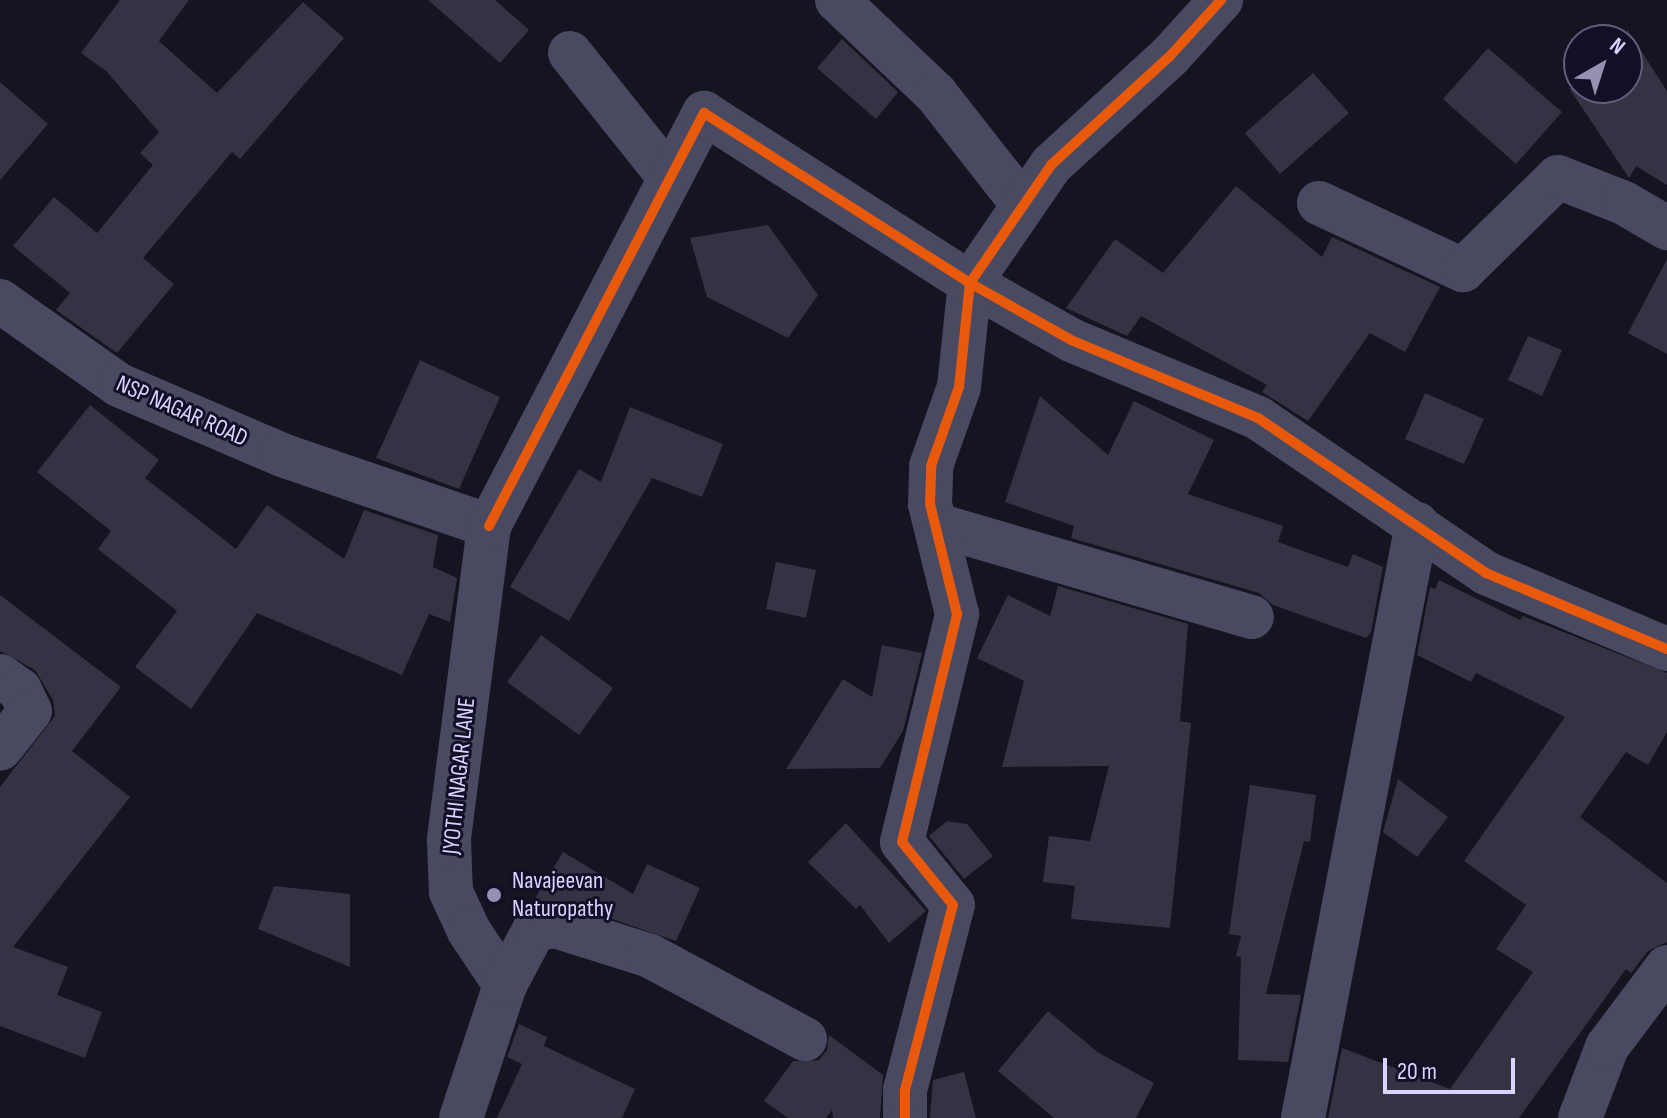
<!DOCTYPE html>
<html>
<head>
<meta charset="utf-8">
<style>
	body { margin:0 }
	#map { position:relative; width:1667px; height:1118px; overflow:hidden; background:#161421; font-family:"Sofia Sans Condensed",sans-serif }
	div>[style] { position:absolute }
	.building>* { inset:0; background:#343243 }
	.minor>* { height:44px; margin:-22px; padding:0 22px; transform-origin:22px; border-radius:22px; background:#4a4962 }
	.cycleway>* { height:10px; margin:-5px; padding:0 5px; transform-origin:5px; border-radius:5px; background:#e8590c }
	.dots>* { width:22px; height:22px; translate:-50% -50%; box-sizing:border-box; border:4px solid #130f26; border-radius:50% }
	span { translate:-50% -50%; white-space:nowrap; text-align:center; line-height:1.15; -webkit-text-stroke:6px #130f26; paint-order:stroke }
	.street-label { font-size:24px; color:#d9d4ff }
	.poi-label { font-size:24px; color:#d9d4ff }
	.left { translate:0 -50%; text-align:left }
	.north { position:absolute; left:1563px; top:24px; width:80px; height:80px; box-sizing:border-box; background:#130f26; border:2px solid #625e7d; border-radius:50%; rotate:39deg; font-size:22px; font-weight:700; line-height:32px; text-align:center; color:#d9d4ff }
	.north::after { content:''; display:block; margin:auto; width:28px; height:36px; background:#9591b1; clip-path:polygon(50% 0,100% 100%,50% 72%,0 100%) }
	.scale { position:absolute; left:1383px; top:1058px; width:132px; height:36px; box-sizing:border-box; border:4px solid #d9d4ff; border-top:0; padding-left:10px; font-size:24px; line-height:28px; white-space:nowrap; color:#d9d4ff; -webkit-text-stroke:6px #130f26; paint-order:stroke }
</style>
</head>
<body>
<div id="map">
	<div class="building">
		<i style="clip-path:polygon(120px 0,189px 0,159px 41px,217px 93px,303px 2px,344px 38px,240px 159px,232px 152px,143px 258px,174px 284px,117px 353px,56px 310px,70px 293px,13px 246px,54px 197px,97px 233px,153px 165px,140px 153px,159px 132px,106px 71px,81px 53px)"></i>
		<i style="clip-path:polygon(428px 0,495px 0,529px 30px,500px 63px)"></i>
		<i style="clip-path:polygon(1627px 29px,1667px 91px,1667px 185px,1636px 166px,1629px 178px,1569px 88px,1627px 88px)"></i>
		<i style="clip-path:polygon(842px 39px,898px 92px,876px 119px,817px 68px)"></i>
		<i style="clip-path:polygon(1488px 48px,1562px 112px,1516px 164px,1443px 99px)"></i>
		<i style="clip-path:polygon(1313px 73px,1349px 113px,1280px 174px,1245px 133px)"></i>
		<i style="clip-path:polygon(0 82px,48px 124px,0 180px)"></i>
		<i style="clip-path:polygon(1236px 186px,1322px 257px,1332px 237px,1440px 287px,1405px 352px,1370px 333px,1308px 421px,1262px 392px,1267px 385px,1141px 316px,1127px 336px,1066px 308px,1115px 239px,1163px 273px)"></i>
		<i style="clip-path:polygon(768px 225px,818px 295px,788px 338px,707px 297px,690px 238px)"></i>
		<i style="clip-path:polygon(1667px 259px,1667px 354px,1628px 333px)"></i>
		<i style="clip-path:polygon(1528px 336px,1562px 350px,1542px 396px,1508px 380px)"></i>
		<i style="clip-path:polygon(420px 360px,500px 397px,459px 489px,376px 458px)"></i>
		<i style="clip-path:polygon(1425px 393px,1484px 419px,1464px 464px,1405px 439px)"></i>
		<i style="clip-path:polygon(1040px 396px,1108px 455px,1134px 401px,1214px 440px,1188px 494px,1283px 526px,1278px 542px,1348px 567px,1353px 554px,1383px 567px,1371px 632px,1366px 638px,1273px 605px,1259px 593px,1071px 538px,1074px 526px,1005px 502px)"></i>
		<i style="clip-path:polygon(90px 405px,159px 460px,145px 478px,236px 549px,267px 505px,344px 559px,364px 510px,438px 535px,433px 567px,457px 578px,450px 622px,429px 614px,402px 675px,257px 613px,191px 709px,135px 667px,177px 611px,98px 549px,111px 531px,37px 472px)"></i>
		<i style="clip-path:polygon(630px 407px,723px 444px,702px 497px,652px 478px,569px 621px,510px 587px,579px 469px,601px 482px)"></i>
		<i style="clip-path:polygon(776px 562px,816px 570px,806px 618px,766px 609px)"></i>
		<i style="clip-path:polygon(1439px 580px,1520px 620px,1523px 616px,1667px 673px,1667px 732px,1648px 765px,1626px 752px,1580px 817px,1667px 883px,1667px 942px,1648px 951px,1631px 973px,1626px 969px,1519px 1118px,1328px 1118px,1342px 1048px,1450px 1089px,1533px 972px,1496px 949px,1526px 905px,1464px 861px,1565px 717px,1476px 673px,1471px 682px,1417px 655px,1430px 587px,1435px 589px)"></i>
		<i style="clip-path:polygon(1058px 586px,1188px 624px,1180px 721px,1191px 723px,1170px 928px,1071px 919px,1075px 886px,1043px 882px,1049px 836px,1090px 841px,1109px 766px,1002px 767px,1024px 681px,977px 658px,1008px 595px,1050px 616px)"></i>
		<i style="clip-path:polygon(0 595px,121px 687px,72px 751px,130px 797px,13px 947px,68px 967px,57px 995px,102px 1012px,85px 1058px,0 1026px,0 787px,55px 716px,53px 700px,35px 670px,0 651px)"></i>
		<i style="clip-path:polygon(541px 635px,613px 688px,579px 735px,507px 682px)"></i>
		<i style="clip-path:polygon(882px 645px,922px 653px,903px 731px,880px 768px,786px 769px,843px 679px,872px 697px)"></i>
		<i style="clip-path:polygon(1398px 779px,1448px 817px,1417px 857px,1383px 832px)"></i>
		<i style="clip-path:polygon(1250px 785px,1316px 795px,1310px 842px,1304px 841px,1266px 994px,1301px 995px,1288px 1062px,1238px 1060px,1241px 957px,1236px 956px,1241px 936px,1229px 934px)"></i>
		<i style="clip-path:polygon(947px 821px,967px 824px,993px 856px,964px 879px,929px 836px)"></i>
		<i style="clip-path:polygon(846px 823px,926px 911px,889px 943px,860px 905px,856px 909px,808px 862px)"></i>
		<i style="clip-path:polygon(563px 852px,633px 894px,647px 864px,700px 888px,676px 941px,563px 902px,531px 905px)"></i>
		<i style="clip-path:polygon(274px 886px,350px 894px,350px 967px,258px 929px)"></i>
		<i style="clip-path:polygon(1048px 1011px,1099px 1053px,1154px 1083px,1136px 1118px,1054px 1118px,998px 1071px)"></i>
		<i style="clip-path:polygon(519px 1024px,547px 1037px,544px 1046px,635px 1089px,622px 1118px,497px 1118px,522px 1064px,507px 1057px)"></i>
		<i style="clip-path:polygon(829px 1035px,883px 1075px,880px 1118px,833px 1118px,832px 1110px,826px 1118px,788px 1118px,764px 1101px,793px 1061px,819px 1060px,827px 1050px)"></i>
		<i style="clip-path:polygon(964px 1072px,976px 1118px,930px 1118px,933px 1080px)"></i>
	</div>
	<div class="minor">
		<i style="left:837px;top:0;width:137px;rotate:43.5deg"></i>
		<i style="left:936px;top:94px;width:141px;rotate:51.9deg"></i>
		<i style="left:570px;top:53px;width:159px;rotate:51.4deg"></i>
		<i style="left:1319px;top:203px;width:159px;rotate:25deg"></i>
		<i style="left:1463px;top:270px;width:133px;rotate:-44.4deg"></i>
		<i style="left:1558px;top:177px;width:71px;rotate:21.5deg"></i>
		<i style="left:1624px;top:203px;width:50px;rotate:30.2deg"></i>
		<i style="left:0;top:301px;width:146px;rotate:35.2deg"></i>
		<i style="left:119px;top:385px;width:177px;rotate:23.2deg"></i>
		<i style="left:282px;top:455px;width:219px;rotate:18.9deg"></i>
		<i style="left:489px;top:526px;width:317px;rotate:97.3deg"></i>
		<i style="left:449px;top:840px;width:52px;rotate:87.8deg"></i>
		<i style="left:451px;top:892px;width:43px;rotate:65.2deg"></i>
		<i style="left:469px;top:931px;width:65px;rotate:56.3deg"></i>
		<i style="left:505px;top:985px;width:140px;rotate:108.3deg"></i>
		<i style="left:937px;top:525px;width:328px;rotate:16.3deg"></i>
		<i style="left:489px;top:526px;width:466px;rotate:-62.5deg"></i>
		<i style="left:704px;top:113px;width:316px;rotate:32.6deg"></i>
		<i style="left:970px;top:283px;width:116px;rotate:29.4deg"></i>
		<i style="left:1071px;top:340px;width:203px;rotate:22.6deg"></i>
		<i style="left:1258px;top:418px;width:276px;rotate:34.2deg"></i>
		<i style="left:1486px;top:573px;width:196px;rotate:22.8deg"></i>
		<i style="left:0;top:676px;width:24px;rotate:35deg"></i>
		<i style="left:20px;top:690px;width:23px;rotate:65deg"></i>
		<i style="left:30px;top:711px;width:48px;rotate:128.3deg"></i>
		<i style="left:505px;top:985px;width:62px;rotate:-62.2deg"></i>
		<i style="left:534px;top:930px;width:21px;rotate:-11deg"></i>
		<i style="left:555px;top:926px;width:100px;rotate:17.5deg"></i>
		<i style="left:650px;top:956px;width:176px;rotate:28.2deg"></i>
		<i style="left:905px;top:1118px;width:28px;rotate:-90deg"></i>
		<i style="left:905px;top:1090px;width:191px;rotate:-75.5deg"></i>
		<i style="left:953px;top:905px;width:81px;rotate:-129deg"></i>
		<i style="left:902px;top:842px;width:235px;rotate:-76.4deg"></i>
		<i style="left:957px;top:614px;width:113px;rotate:-103.8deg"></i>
		<i style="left:930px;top:504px;width:38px;rotate:-88deg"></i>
		<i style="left:931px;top:466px;width:84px;rotate:-70.5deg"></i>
		<i style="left:959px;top:387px;width:105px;rotate:-84deg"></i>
		<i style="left:970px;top:283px;width:143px;rotate:-55.5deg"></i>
		<i style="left:1051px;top:165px;width:161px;rotate:-42.5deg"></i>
		<i style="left:1170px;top:56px;width:76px;rotate:-47.7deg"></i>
		<i style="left:1303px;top:1118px;width:605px;rotate:-79.14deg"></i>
		<i style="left:1580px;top:1118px;width:76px;rotate:-69.2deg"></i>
		<i style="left:1607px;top:1047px;width:100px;rotate:-53.1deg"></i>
	</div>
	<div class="cycleway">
		<i style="left:489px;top:526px;width:466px;rotate:-62.5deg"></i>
		<i style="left:704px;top:113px;width:316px;rotate:32.6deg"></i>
		<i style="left:970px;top:283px;width:116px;rotate:29.4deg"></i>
		<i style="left:1071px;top:340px;width:203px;rotate:22.6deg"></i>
		<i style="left:1258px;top:418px;width:276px;rotate:34.2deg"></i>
		<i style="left:1486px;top:573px;width:196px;rotate:22.8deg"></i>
		<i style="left:905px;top:1118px;width:28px;rotate:-90deg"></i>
		<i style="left:905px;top:1090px;width:191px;rotate:-75.5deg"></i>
		<i style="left:953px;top:905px;width:81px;rotate:-129deg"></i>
		<i style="left:902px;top:842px;width:235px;rotate:-76.4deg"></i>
		<i style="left:957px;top:614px;width:113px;rotate:-103.8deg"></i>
		<i style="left:930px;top:504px;width:38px;rotate:-88deg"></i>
		<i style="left:931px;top:466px;width:84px;rotate:-70.5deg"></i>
		<i style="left:959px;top:387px;width:105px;rotate:-84deg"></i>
		<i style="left:970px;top:283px;width:143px;rotate:-55.5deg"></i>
		<i style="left:1051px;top:165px;width:161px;rotate:-42.5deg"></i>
		<i style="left:1170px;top:56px;width:76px;rotate:-47.7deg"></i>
	</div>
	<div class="dots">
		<i style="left:494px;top:895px;background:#9591b1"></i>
	</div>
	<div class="street-label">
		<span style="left:182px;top:411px;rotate:24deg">NSP NAGAR ROAD</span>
		<span style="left:459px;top:776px;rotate:-84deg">JYOTHI NAGAR LANE</span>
	</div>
	<div class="poi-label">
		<span class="left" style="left:512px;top:895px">Navajeevan<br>Naturopathy</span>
	</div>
	<div class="north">N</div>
	<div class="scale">20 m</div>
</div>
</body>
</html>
